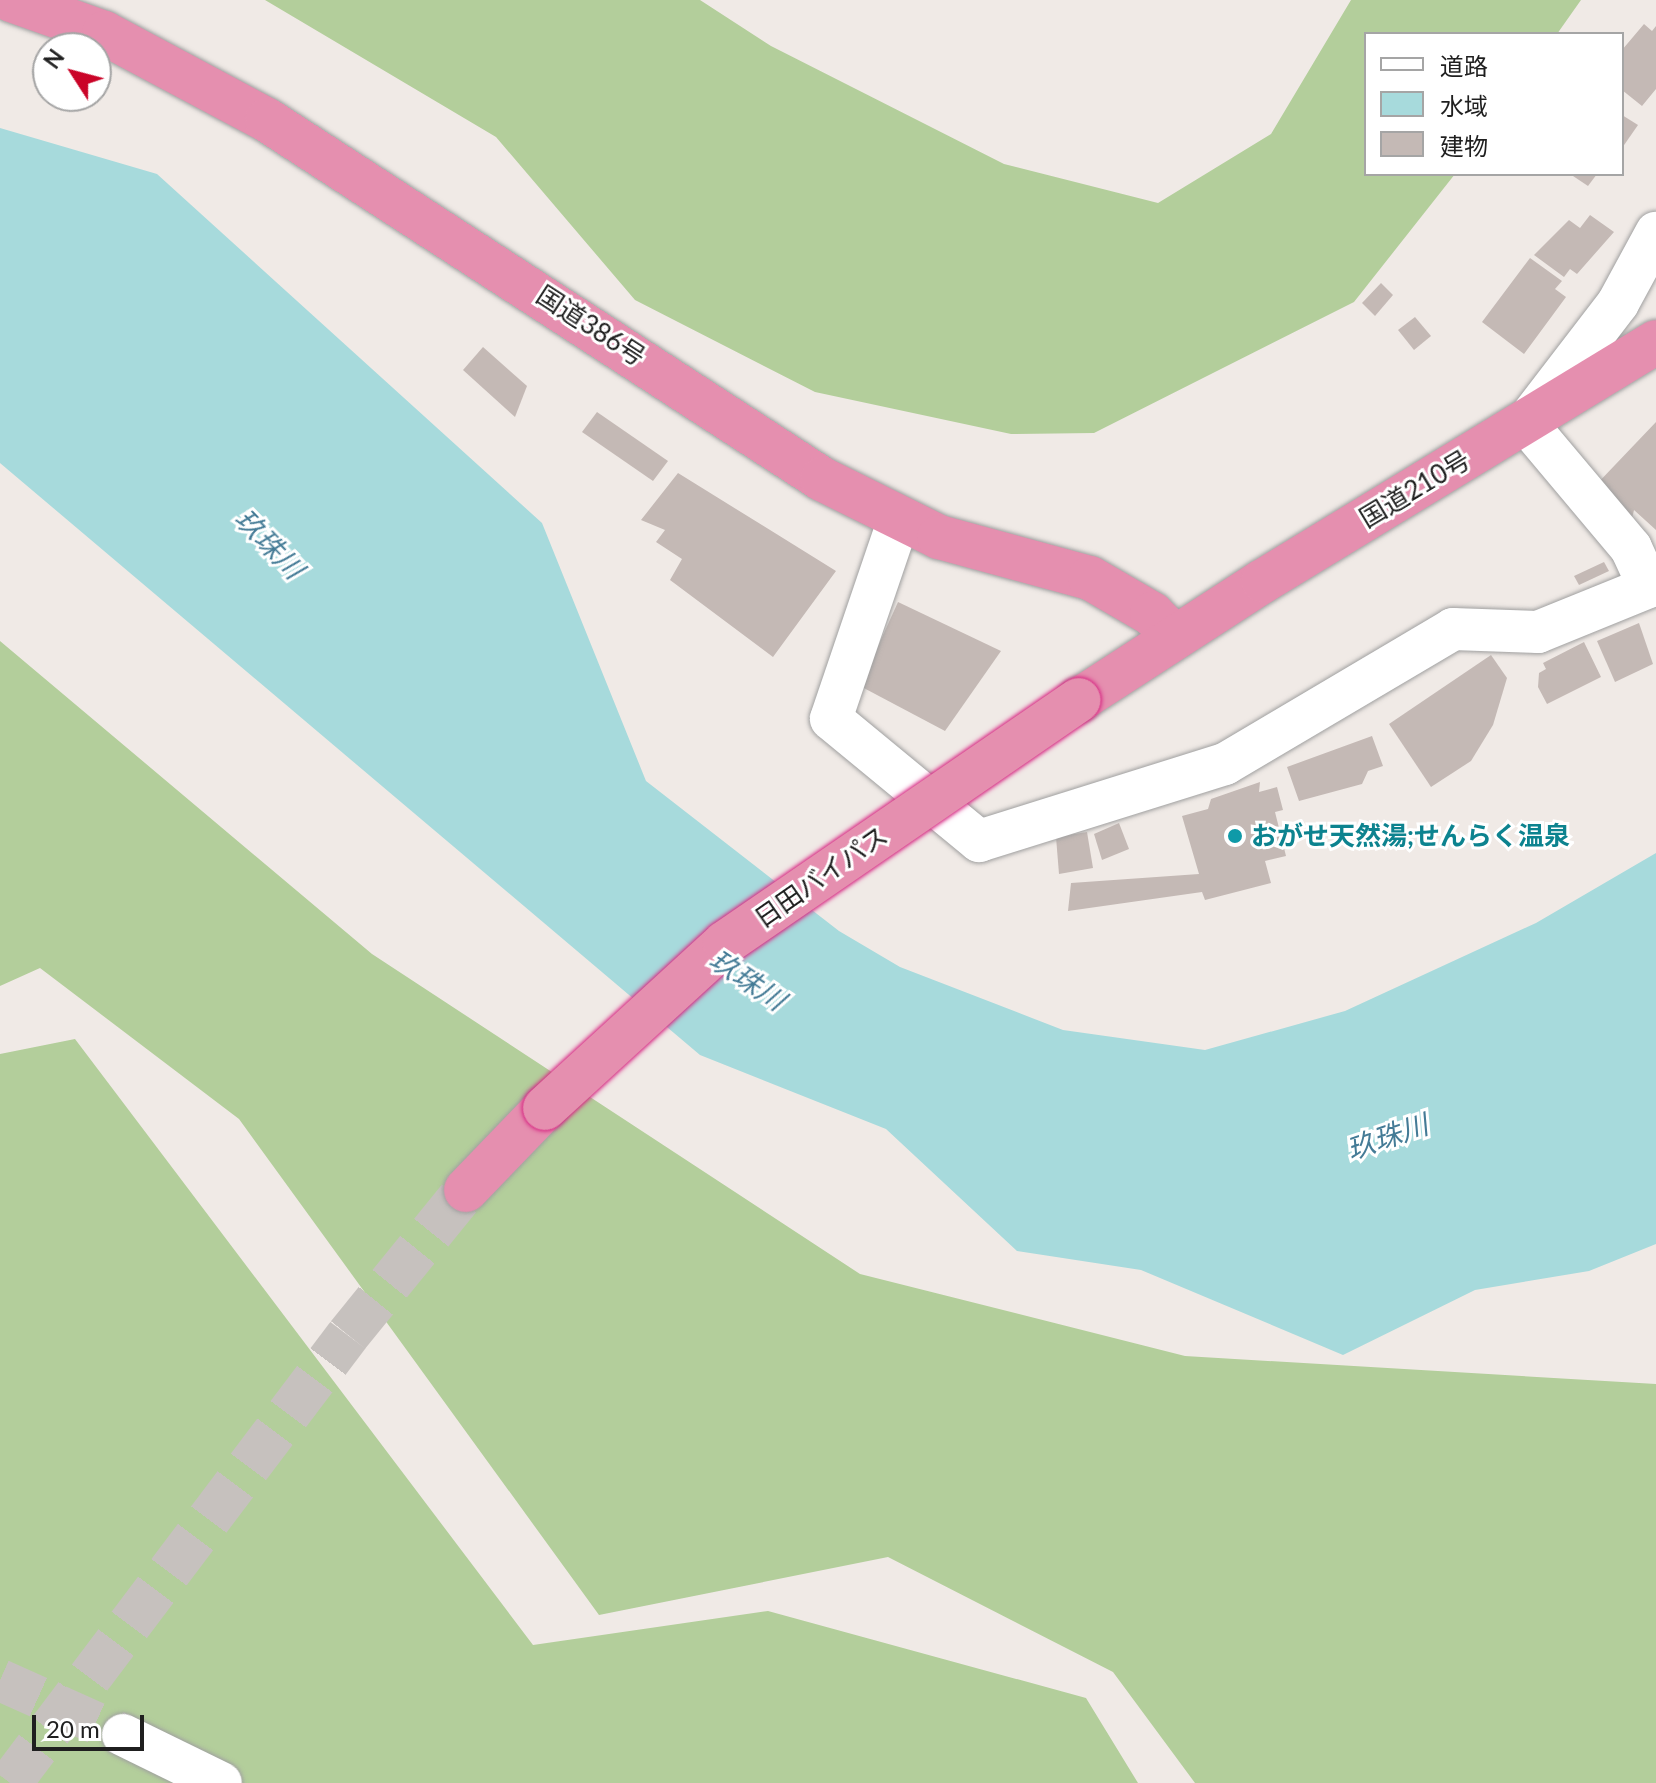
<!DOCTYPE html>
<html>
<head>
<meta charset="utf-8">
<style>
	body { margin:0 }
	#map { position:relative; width:1656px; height:1783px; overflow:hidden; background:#f0eae6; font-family:Lato,"Noto Sans JP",sans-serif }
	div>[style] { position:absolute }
	.forest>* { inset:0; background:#b3ce9b }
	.water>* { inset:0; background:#a7dadc }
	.building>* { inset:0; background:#c4b9b5 }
	.minor-tunnel>* { height:42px; margin-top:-21px; transform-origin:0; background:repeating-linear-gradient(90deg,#c6c1be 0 42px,transparent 0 63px) }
	.highway-tunnel>* { height:44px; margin-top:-22px; transform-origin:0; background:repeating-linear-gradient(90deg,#c6c1be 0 44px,transparent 0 66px) }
	.roads { filter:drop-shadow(0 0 2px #a0a0a0) drop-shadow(0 0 2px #a0a0a0) }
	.minor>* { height:42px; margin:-21px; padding:0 21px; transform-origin:21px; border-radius:21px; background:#fff }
	.highway>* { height:44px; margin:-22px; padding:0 22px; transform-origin:22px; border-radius:22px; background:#e58faf }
	.bridges { filter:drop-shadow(0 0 2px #d72984) drop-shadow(0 0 2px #d72984) }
	.highway-bridge>* { height:44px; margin:-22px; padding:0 22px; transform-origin:22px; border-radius:22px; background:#e58faf }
	.dots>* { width:22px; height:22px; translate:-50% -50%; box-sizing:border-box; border:4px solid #fff; border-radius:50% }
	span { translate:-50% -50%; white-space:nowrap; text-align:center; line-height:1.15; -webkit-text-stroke:6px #fff; paint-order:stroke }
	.street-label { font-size:26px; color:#1f1f1f }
	.culture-label { font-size:26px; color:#0d838f; font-weight:700 }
	.left { translate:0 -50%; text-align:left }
	.water-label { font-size:28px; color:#447b96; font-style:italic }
	.legend { position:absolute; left:1364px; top:32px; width:260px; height:144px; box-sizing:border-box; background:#fff; border:2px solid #a5a5a5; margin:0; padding:10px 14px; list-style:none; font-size:24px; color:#1f1f1f }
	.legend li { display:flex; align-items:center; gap:16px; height:40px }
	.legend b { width:40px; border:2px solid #a5a5a5 }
	.north { position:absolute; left:32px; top:32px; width:80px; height:80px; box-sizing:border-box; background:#fff; border:2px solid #a5a5a5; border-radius:50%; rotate:306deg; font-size:22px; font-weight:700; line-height:32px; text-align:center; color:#1f1f1f }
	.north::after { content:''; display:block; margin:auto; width:28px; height:36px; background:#ca0428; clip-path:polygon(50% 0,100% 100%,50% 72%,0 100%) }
	.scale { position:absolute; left:32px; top:1715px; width:112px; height:36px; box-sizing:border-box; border:4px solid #1f1f1f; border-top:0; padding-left:10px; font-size:24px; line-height:28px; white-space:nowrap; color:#1f1f1f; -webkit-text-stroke:6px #fff; paint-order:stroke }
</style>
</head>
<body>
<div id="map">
	<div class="forest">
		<i style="clip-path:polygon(265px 0,700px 0,771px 46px,1004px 164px,1158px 203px,1271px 134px,1351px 0,1581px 0,1557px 34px,1366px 34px,1366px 174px,1455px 174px,1354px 302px,1094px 433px,1011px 434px,815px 392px,635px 300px,496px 137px)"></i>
		<i style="clip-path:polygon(0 641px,372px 954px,860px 1274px,1185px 1356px,1656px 1384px,1656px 1783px,1195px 1783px,1113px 1672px,888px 1557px,599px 1615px,239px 1119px,40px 968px,0 986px)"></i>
		<i style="clip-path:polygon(75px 1039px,533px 1645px,768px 1611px,1086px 1698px,1138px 1783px,0 1783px,0 1054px)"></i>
	</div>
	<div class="water">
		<i style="clip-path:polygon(0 128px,157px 174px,542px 523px,646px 781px,839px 931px,900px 967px,1063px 1030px,1205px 1050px,1345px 1011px,1536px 923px,1656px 853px,1656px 1244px,1589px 1271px,1475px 1290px,1343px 1355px,1141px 1270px,1017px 1251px,886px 1129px,700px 1055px,0 463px)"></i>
	</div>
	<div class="building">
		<i style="clip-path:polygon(1644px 24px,1652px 31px,1656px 26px,1656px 89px,1642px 106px,1622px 90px,1622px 50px)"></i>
		<i style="clip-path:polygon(1622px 115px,1638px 125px,1622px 148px)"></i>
		<i style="clip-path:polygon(1570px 174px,1597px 174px,1588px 186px)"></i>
		<i style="clip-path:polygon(1590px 215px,1614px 232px,1577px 274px,1570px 269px,1564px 277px,1534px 255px,1569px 220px,1580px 228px)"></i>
		<i style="clip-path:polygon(1530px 258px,1562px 281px,1555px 289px,1566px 297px,1524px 354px,1482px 322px)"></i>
		<i style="clip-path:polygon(1381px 283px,1393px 295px,1375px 316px,1362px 303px)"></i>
		<i style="clip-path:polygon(1415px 317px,1431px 336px,1414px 350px,1398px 330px)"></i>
		<i style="clip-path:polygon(483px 347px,527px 386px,515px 417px,463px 370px)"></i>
		<i style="clip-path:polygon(597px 412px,668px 461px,653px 481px,582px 432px)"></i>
		<i style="clip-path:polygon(1656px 422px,1656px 530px,1634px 510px,1631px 522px,1594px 487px)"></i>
		<i style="clip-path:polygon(678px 473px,836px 571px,773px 657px,670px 580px,682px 559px,656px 542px,665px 530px,641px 520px)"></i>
		<i style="clip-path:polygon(1604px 562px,1609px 571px,1579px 585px,1574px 576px)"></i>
		<i style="clip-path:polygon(898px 602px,1001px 651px,945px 731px,860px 686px)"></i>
		<i style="clip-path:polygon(1639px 623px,1653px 664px,1615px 682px,1597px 641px)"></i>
		<i style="clip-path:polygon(1584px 642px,1601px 677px,1547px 704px,1538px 687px,1539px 673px,1546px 669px,1543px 663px)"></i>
		<i style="clip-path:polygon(1491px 655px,1507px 678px,1493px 725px,1471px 761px,1431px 787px,1389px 724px)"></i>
		<i style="clip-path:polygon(1372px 736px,1383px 766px,1368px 771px,1362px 784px,1299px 801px,1287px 767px)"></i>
		<i style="clip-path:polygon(1260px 782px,1259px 792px,1277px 787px,1283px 810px,1275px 812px,1286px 856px,1265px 861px,1271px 883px,1205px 900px,1202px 892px,1068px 911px,1071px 883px,1199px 874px,1182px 816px,1208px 809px,1211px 799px)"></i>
		<i style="clip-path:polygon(1119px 823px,1129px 849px,1102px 860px,1094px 834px)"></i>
		<i style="clip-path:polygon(1087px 832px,1093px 868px,1059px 874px,1056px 837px)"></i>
	</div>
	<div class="minor-tunnel">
		<i style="left:0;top:1680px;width:135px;rotate:24.1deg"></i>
	</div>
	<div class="highway-tunnel">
		<i style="left:10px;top:1783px;width:561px;rotate:-52.97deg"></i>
		<i style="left:348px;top:1335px;width:187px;rotate:-50.9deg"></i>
	</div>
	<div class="roads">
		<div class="minor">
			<i style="left:899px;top:519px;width:211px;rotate:108.8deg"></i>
			<i style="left:831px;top:719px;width:192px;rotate:39.5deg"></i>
			<i style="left:979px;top:841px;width:258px;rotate:-17.4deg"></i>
			<i style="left:1225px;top:764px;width:265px;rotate:-30.6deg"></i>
			<i style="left:1453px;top:629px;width:85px;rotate:2deg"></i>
			<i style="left:1538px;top:632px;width:120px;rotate:-22.1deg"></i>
			<i style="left:1649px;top:587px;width:43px;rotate:-114.8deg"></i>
			<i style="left:1631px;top:548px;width:163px;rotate:-130deg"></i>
			<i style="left:1526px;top:423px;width:151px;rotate:-52.5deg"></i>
			<i style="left:1618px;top:303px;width:80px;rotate:-61.5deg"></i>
			<i style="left:123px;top:1735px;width:109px;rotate:26.1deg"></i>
		</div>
		<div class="highway">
			<i style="left:11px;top:0;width:99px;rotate:19.5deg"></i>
			<i style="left:104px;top:33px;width:185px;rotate:28.1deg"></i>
			<i style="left:267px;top:120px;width:661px;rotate:32.9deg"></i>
			<i style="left:822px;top:479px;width:131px;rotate:26.4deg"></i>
			<i style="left:939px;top:537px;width:156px;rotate:15.2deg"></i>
			<i style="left:1090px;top:578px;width:72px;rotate:30.1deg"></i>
			<i style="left:1152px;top:614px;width:31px;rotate:45deg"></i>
			<i style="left:1079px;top:700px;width:219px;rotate:-32.9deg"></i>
			<i style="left:1263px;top:581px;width:460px;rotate:-31.3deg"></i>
			<i style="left:466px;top:1190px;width:114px;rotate:-46.1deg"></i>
		</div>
	</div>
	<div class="bridges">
		<div class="highway-bridge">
			<i style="left:545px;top:1108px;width:244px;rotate:-42.5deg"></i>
			<i style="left:725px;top:943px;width:429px;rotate:-34.5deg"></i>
		</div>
	</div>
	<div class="dots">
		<i style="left:1235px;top:836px;background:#0f9aa8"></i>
	</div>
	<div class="street-label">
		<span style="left:591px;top:326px;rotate:33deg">国道386号</span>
		<span style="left:1415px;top:489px;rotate:-31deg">国道210号</span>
		<span style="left:821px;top:877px;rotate:-35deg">日田バイパス</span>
	</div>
	<div class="culture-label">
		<span class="left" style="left:1251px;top:836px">おがせ天然湯;せんらく温泉</span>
	</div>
	<div class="water-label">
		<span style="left:270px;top:543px;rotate:46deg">玖珠川</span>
		<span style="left:748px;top:979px;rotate:34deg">玖珠川</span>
		<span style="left:1387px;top:1136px;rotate:-19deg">玖珠川</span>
	</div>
	<ul class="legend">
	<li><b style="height:10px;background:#fff"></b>道路</li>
	<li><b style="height:22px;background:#a7dadc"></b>水域</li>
	<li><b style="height:22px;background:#c4b9b5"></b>建物</li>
	</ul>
	<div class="north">N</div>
	<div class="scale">20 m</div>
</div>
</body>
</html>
